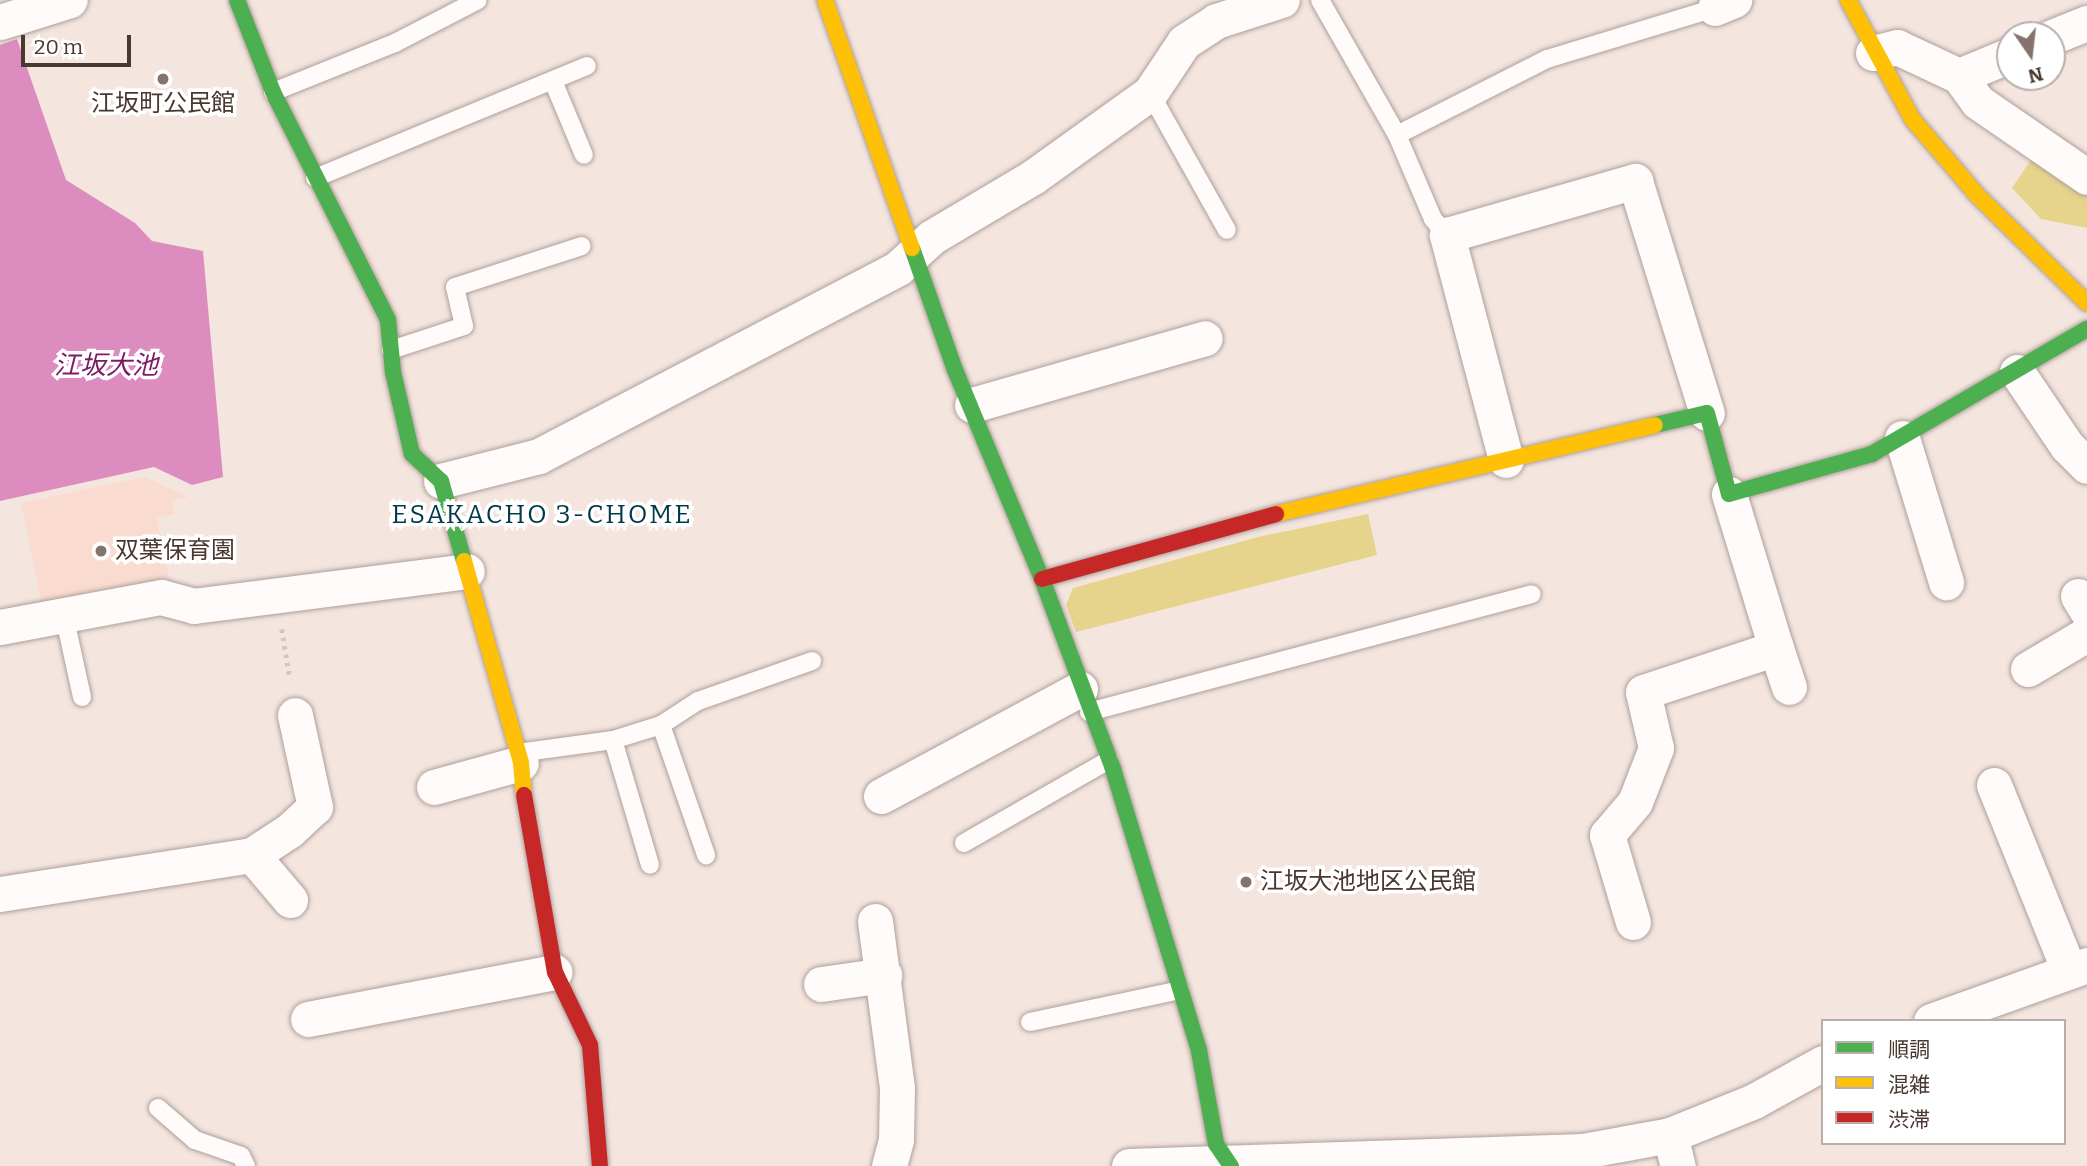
<!DOCTYPE html>
<html>
<head>
<meta charset="utf-8">
<style>
	body { margin:0 }
	#map { position:relative; width:2087px; height:1166px; overflow:hidden; background:#f5e5df; font-family:Bitter,"Noto Sans JP",serif }
	div>[style] { position:absolute }
	.built>* { inset:0; background:#f9dbd0 }
	.green>* { inset:0; background:#e6d48c }
	.water>* { inset:0; background:#dc8cbf }
	.path>* { height:4.5px; margin-top:-2.25px; transform-origin:0; background:repeating-linear-gradient(90deg,#cec7c4 0 3.5px,transparent 0 8.5px) }
	.roads { filter:drop-shadow(0 0 2px #ae9f9a) drop-shadow(0 0 2px #ae9f9a) }
	.lane>* { height:18px; margin:-9px; padding:0 9px; transform-origin:9px; border-radius:9px; background:#fefbfa }
	.street>* { height:35px; margin:-17.5px; padding:0 17.5px; transform-origin:17.5px; border-radius:17.5px; background:#fefbfa }
	.fast>* { height:16px; margin:-8px; padding:0 8px; transform-origin:8px; border-radius:8px; background:#4caf50 }
	.slow>* { height:16px; margin:-8px; padding:0 8px; transform-origin:8px; border-radius:8px; background:#ffc107 }
	.jam>* { height:16px; margin:-8px; padding:0 8px; transform-origin:8px; border-radius:8px; background:#c62828 }
	.dots>* { width:19px; height:19px; translate:-50% -50%; box-sizing:border-box; border:4px solid #fff; border-radius:50% }
	span { translate:-50% -50%; white-space:nowrap; text-align:center; line-height:1.15; -webkit-text-stroke:7px #fff; paint-order:stroke }
	.poi-label { font-size:24px; color:#493730 }
	.left { translate:0 -50%; text-align:left }
	.water-label { font-size:26px; color:#7c1a63; font-style:italic }
	.neighbourhood-label { font-size:26px; color:#003948; letter-spacing:2px }
	.legend { position:absolute; left:1821px; top:1019px; width:245px; height:126px; box-sizing:border-box; background:#fff; border:2px solid #b6afac; margin:0; padding:9px 12px; list-style:none; font-size:21px; color:#493730 }
	.legend li { display:flex; align-items:center; gap:14px; height:35px }
	.legend b { width:35px; border:2px solid #b6afac }
	.north { position:absolute; left:1996px; top:21px; width:70px; height:70px; box-sizing:border-box; background:#fff; border:2px solid #b6afac; border-radius:50%; rotate:166deg; font-size:19px; font-weight:700; line-height:28px; text-align:center; color:#493730 }
	.north::after { content:''; display:block; margin:auto; width:24px; height:32px; background:#85746d; clip-path:polygon(50% 0,100% 100%,50% 72%,0 100%) }
	.scale { position:absolute; left:21px; top:35px; width:110px; height:32px; box-sizing:border-box; border:4px solid #493730; border-top:0; padding-left:9px; font-size:21px; line-height:24px; white-space:nowrap; color:#493730; -webkit-text-stroke:5px #fff; paint-order:stroke }
</style>
</head>
<body>
<div id="map">
	<div class="built">
		<i style="clip-path:polygon(145px 477px,188px 497px,172px 501px,175px 514px,157px 518px,169px 578px,42px 605px,21px 503px)"></i>
	</div>
	<div class="green">
		<i style="clip-path:polygon(2031px 160px,2071px 185px,2087px 188px,2087px 228px,2041px 219px,2012px 188px)"></i>
		<i style="clip-path:polygon(1368px 514px,1377px 555px,1076px 632px,1066px 605px,1073px 588px,1258px 537px)"></i>
	</div>
	<div class="water">
		<i style="clip-path:polygon(17px 39px,66px 180px,135px 223px,152px 241px,203px 251px,223px 477px,192px 485px,154px 467px,0 501px,0 45px)"></i>
	</div>
	<div class="path">
		<i style="left:282px;top:629px;width:51px;rotate:80.9deg"></i>
	</div>
	<div class="roads">
		<div class="lane">
			<i style="left:1320px;top:0;width:155px;rotate:60.3deg"></i>
			<i style="left:1397px;top:135px;width:91px;rotate:66.8deg"></i>
			<i style="left:1433px;top:219px;width:21px;rotate:49deg"></i>
			<i style="left:553px;top:81px;width:80px;rotate:67.3deg"></i>
			<i style="left:273px;top:92px;width:131px;rotate:-21.9deg"></i>
			<i style="left:395px;top:43px;width:93px;rotate:-27.4deg"></i>
			<i style="left:1150px;top:93px;width:157px;rotate:60.7deg"></i>
			<i style="left:1397px;top:135px;width:168px;rotate:-26.9deg"></i>
			<i style="left:1547px;top:59px;width:176px;rotate:-16.9deg"></i>
			<i style="left:315px;top:178px;width:294px;rotate:-22.4deg"></i>
			<i style="left:391px;top:350px;width:77px;rotate:-18.2deg"></i>
			<i style="left:464px;top:326px;width:40px;rotate:-103deg"></i>
			<i style="left:455px;top:287px;width:133px;rotate:-17.9deg"></i>
			<i style="left:64px;top:615px;width:84px;rotate:77.6deg"></i>
			<i style="left:1089px;top:712px;width:458px;rotate:-14.9deg"></i>
			<i style="left:661px;top:725px;width:138px;rotate:70.9deg"></i>
			<i style="left:613px;top:740px;width:130px;rotate:73.5deg"></i>
			<i style="left:518px;top:753px;width:96px;rotate:-7.8deg"></i>
			<i style="left:613px;top:740px;width:50px;rotate:-17.4deg"></i>
			<i style="left:661px;top:725px;width:44px;rotate:-33deg"></i>
			<i style="left:698px;top:701px;width:121px;rotate:-19.3deg"></i>
			<i style="left:964px;top:843px;width:167px;rotate:-29.8deg"></i>
			<i style="left:1030px;top:1022px;width:153px;rotate:-12deg"></i>
			<i style="left:158px;top:1108px;width:49px;rotate:40.9deg"></i>
			<i style="left:195px;top:1140px;width:49px;rotate:19.2deg"></i>
			<i style="left:241px;top:1156px;width:11px;rotate:63deg"></i>
		</div>
		<div class="street">
			<i style="left:1715px;top:8px;width:21px;rotate:-23deg"></i>
			<i style="left:0;top:22px;width:73px;rotate:-17.4deg"></i>
			<i style="left:2052px;top:37px;width:38px;rotate:-22deg"></i>
			<i style="left:1873px;top:53px;width:25px;rotate:-14deg"></i>
			<i style="left:1897px;top:47px;width:68px;rotate:25.1deg"></i>
			<i style="left:1959px;top:76px;width:32px;rotate:54deg"></i>
			<i style="left:1978px;top:102px;width:132px;rotate:34.5deg"></i>
			<i style="left:1959px;top:76px;width:55px;rotate:-22.4deg"></i>
			<i style="left:2017px;top:372px;width:89px;rotate:56deg"></i>
			<i style="left:2067px;top:446px;width:28px;rotate:45deg"></i>
			<i style="left:972px;top:405px;width:242px;rotate:-16deg"></i>
			<i style="left:1902px;top:438px;width:151px;rotate:73deg"></i>
			<i style="left:1506px;top:460px;width:233px;rotate:-104.7deg"></i>
			<i style="left:1447px;top:235px;width:196px;rotate:-16deg"></i>
			<i style="left:1635px;top:181px;width:243px;rotate:72.8deg"></i>
			<i style="left:441px;top:481px;width:101px;rotate:-14.3deg"></i>
			<i style="left:539px;top:456px;width:405px;rotate:-27.6deg"></i>
			<i style="left:898px;top:268px;width:46px;rotate:-42.4deg"></i>
			<i style="left:932px;top:237px;width:117px;rotate:-30.7deg"></i>
			<i style="left:1033px;top:177px;width:144px;rotate:-35.7deg"></i>
			<i style="left:1150px;top:93px;width:61px;rotate:-56.3deg"></i>
			<i style="left:1184px;top:42px;width:38px;rotate:-33deg"></i>
			<i style="left:1216px;top:21px;width:69px;rotate:-17.7deg"></i>
			<i style="left:2078px;top:596px;width:17px;rotate:59deg"></i>
			<i style="left:0;top:627px;width:164px;rotate:-10.6deg"></i>
			<i style="left:161px;top:597px;width:34px;rotate:15deg"></i>
			<i style="left:194px;top:606px;width:275px;rotate:-7.3deg"></i>
			<i style="left:1776px;top:648px;width:41px;rotate:71.6deg"></i>
			<i style="left:2028px;top:669px;width:69px;rotate:-30.7deg"></i>
			<i style="left:1994px;top:785px;width:197px;rotate:68deg"></i>
			<i style="left:434px;top:787px;width:90px;rotate:-15.4deg"></i>
			<i style="left:881px;top:796px;width:226px;rotate:-28.3deg"></i>
			<i style="left:252px;top:855px;width:59px;rotate:49.8deg"></i>
			<i style="left:0;top:894px;width:255px;rotate:-8.8deg"></i>
			<i style="left:252px;top:855px;width:45px;rotate:-33.3deg"></i>
			<i style="left:290px;top:830px;width:34px;rotate:-43deg"></i>
			<i style="left:315px;top:807px;width:94px;rotate:-102.3deg"></i>
			<i style="left:875px;top:921px;width:168px;rotate:82.5deg"></i>
			<i style="left:897px;top:1088px;width:52px;rotate:91.1deg"></i>
			<i style="left:896px;top:1140px;width:27px;rotate:105deg"></i>
			<i style="left:1633px;top:922px;width:91px;rotate:-106.6deg"></i>
			<i style="left:1607px;top:835px;width:43px;rotate:-49.7deg"></i>
			<i style="left:1635px;top:802px;width:58px;rotate:-68.7deg"></i>
			<i style="left:1656px;top:748px;width:57px;rotate:-103.1deg"></i>
			<i style="left:1643px;top:692px;width:140px;rotate:-18.3deg"></i>
			<i style="left:1776px;top:648px;width:161px;rotate:-107deg"></i>
			<i style="left:821px;top:984px;width:64px;rotate:-8.1deg"></i>
			<i style="left:308px;top:1019px;width:251px;rotate:-10.8deg"></i>
			<i style="left:1931px;top:1021px;width:166px;rotate:-19.7deg"></i>
			<i style="left:1670px;top:1135px;width:32px;rotate:76deg"></i>
			<i style="left:1129px;top:1166px;width:454px;rotate:-1.9deg"></i>
			<i style="left:1583px;top:1151px;width:88px;rotate:-10.4deg"></i>
			<i style="left:1670px;top:1135px;width:91px;rotate:-22deg"></i>
			<i style="left:1754px;top:1101px;width:79px;rotate:-28.8deg"></i>
		</div>
		<div class="fast">
			<i style="left:237px;top:0;width:99px;rotate:68.6deg"></i>
			<i style="left:273px;top:92px;width:255px;rotate:63.2deg"></i>
			<i style="left:388px;top:320px;width:52px;rotate:84.5deg"></i>
			<i style="left:393px;top:372px;width:84px;rotate:77deg"></i>
			<i style="left:412px;top:454px;width:40px;rotate:43deg"></i>
			<i style="left:441px;top:481px;width:83px;rotate:74deg"></i>
			<i style="left:912px;top:248px;width:129px;rotate:70.6deg"></i>
			<i style="left:955px;top:370px;width:226px;rotate:67.4deg"></i>
			<i style="left:1042px;top:579px;width:203px;rotate:69.5deg"></i>
			<i style="left:1113px;top:769px;width:295px;rotate:73deg"></i>
			<i style="left:1199px;top:1051px;width:95px;rotate:79.6deg"></i>
			<i style="left:1216px;top:1144px;width:27px;rotate:56deg"></i>
			<i style="left:1655px;top:425px;width:53px;rotate:-13deg"></i>
			<i style="left:1707px;top:413px;width:84px;rotate:74.8deg"></i>
			<i style="left:1729px;top:494px;width:148px;rotate:-15.6deg"></i>
			<i style="left:1872px;top:454px;width:249px;rotate:-30.2deg"></i>
		</div>
		<div class="slow">
			<i style="left:825px;top:0;width:263px;rotate:70.7deg"></i>
			<i style="left:1848px;top:0;width:136px;rotate:61.6deg"></i>
			<i style="left:1913px;top:120px;width:99px;rotate:49.5deg"></i>
			<i style="left:1977px;top:195px;width:154px;rotate:44.5deg"></i>
			<i style="left:1276px;top:514px;width:389px;rotate:-13.2deg"></i>
			<i style="left:464px;top:561px;width:210px;rotate:74.2deg"></i>
			<i style="left:521px;top:763px;width:32px;rotate:85deg"></i>
		</div>
		<div class="jam">
			<i style="left:1042px;top:579px;width:243px;rotate:-15.5deg"></i>
			<i style="left:524px;top:795px;width:180px;rotate:80.1deg"></i>
			<i style="left:555px;top:972px;width:81px;rotate:64.4deg"></i>
			<i style="left:590px;top:1045px;width:121px;rotate:85.3deg"></i>
		</div>
	</div>
	<div class="dots">
		<i style="left:163px;top:79px;background:#85746d"></i>
		<i style="left:101px;top:551px;background:#85746d"></i>
		<i style="left:1246px;top:882px;background:#85746d"></i>
	</div>
	<div class="poi-label">
		<span style="left:163px;top:104px">江坂町公民館</span>
		<span class="left" style="left:115px;top:551px">双葉保育園</span>
		<span class="left" style="left:1260px;top:882px">江坂大池地区公民館</span>
	</div>
	<div class="water-label">
		<span style="left:106px;top:366px">江坂大池</span>
	</div>
	<div class="neighbourhood-label">
		<span style="left:542px;top:515px">ESAKACHO 3-CHOME</span>
	</div>
	<ul class="legend">
	<li><b style="height:9px;background:#4caf50"></b>順調</li>
	<li><b style="height:9px;background:#ffc107"></b>混雑</li>
	<li><b style="height:9px;background:#c62828"></b>渋滞</li>
	</ul>
	<div class="north">N</div>
	<div class="scale">20 m</div>
</div>
</body>
</html>
